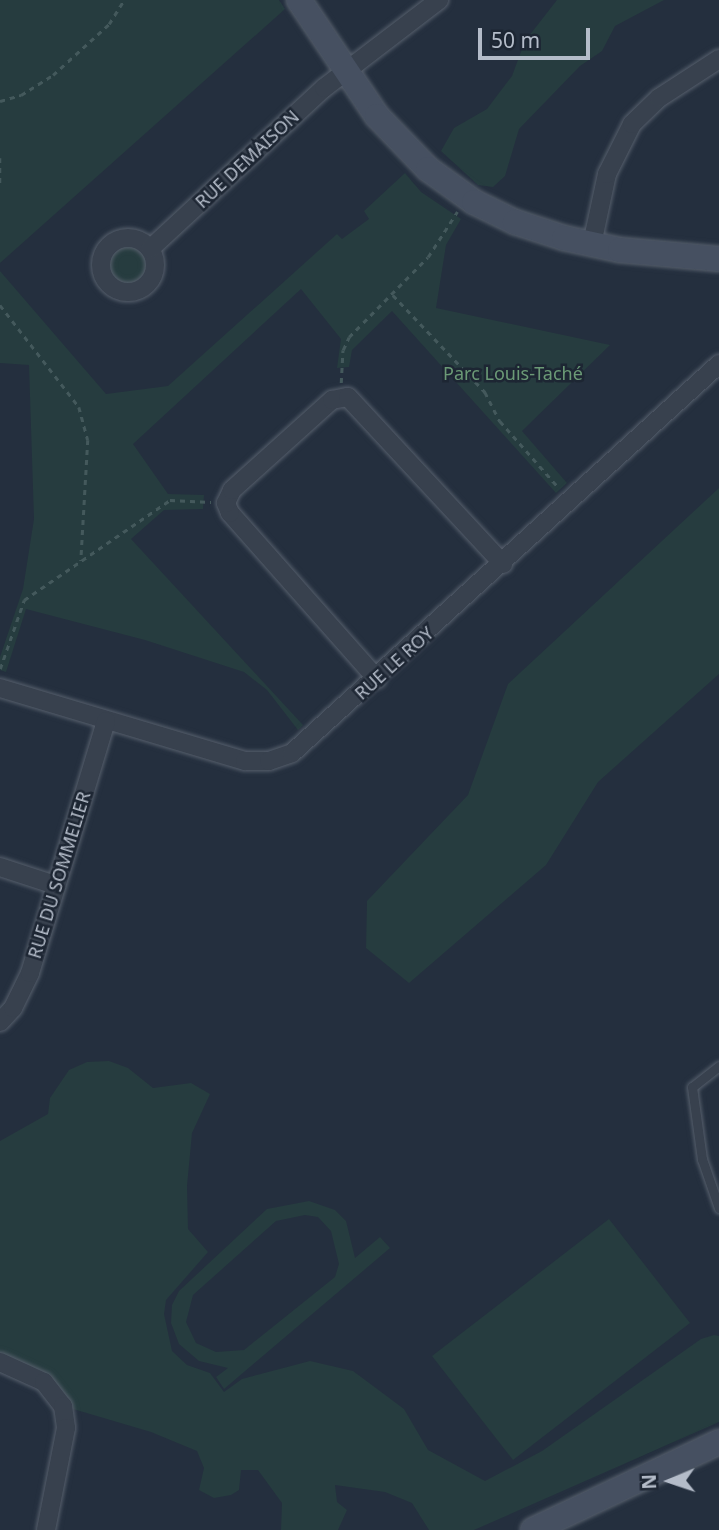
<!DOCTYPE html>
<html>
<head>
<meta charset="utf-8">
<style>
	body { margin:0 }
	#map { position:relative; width:719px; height:1530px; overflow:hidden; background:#242f3e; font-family:"Noto Sans",sans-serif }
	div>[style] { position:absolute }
	.green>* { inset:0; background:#263c3f }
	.round { border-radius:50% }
	.path>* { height:2.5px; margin-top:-1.25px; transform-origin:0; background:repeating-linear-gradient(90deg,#44595c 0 5px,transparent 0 10px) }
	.roads { filter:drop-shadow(0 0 2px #565f6c) drop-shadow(0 0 2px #565f6c) }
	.lane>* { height:9px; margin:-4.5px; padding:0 4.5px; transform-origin:4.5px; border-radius:4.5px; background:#38414e }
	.street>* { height:18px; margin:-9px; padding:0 9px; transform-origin:9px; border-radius:9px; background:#38414e }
	.street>.ring { margin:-9px; padding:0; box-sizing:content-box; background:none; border:18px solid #38414e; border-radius:50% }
	.secondary>* { height:24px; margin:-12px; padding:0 12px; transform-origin:12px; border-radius:12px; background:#465061 }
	span { translate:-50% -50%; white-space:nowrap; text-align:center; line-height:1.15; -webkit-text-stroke:5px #1d2633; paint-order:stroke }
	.street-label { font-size:18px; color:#b4bcc9 }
	.park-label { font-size:18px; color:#6b9a76 }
	.north { position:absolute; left:635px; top:1446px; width:70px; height:70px; -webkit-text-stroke:5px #1d2633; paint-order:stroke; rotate:268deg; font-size:19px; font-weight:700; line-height:28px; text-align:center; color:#b4bcc9 }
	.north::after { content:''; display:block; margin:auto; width:24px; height:32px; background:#b4bcc9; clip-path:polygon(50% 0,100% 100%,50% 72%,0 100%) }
	.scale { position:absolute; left:478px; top:28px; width:112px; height:32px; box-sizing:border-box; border:4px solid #b4bcc9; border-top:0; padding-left:9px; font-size:21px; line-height:24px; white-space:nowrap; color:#b4bcc9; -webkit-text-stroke:5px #1d2633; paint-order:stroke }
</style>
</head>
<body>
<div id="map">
	<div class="green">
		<i style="clip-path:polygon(0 0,279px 0,285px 9px,0 263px)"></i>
		<i style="clip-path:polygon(557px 0,664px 0,615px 26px,602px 51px,580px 66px,519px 129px,505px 176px,493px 187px,478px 185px,441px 151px,454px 128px,487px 109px,499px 93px,512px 76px,525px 41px)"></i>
		<i style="clip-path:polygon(405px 173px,421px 192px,461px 219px,446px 245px,436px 308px,610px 345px,522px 431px,567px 483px,556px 493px,392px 311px,352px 350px,349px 367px,337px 368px,341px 339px,301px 289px,133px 444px,168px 494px,204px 495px,203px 509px,164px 510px,131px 539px,303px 725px,298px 730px,267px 690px,244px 672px,145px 640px,26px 609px,6px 672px,0 670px,0 657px,23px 589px,34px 519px,29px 365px,0 363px,0 271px,106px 394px,168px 386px,337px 234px,342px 239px,369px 219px,364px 211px)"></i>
		<i class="round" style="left:110px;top:247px;width:36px;height:36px"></i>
		<i style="clip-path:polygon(719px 488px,719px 674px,598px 782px,546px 865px,409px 983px,366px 948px,367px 901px,468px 795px,508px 684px)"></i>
		<i style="clip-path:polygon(109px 1061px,128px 1068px,153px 1088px,191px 1083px,210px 1094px,192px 1133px,187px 1186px,188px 1229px,208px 1252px,166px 1300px,164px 1314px,172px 1351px,187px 1365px,210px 1373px,224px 1392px,242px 1379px,310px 1361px,353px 1371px,404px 1409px,428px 1450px,485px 1481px,542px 1451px,701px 1339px,714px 1335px,719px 1336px,719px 1422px,474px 1530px,429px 1530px,412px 1503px,385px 1492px,335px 1485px,337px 1502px,347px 1510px,338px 1530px,281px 1530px,282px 1503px,258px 1470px,241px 1470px,239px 1490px,231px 1495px,214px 1498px,199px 1490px,204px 1468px,197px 1451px,151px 1432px,63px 1406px,0 1362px,0 1141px,48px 1114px,50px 1098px,69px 1070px,87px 1062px)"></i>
		<i style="clip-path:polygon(evenodd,309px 1201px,335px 1210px,346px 1221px,355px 1258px,380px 1237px,390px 1248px,224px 1389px,216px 1377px,228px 1368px,199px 1361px,179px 1344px,171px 1323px,172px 1305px,179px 1291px,267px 1209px,309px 1201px,305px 1215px,318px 1217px,331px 1231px,339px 1264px,335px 1277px,244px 1350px,216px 1352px,196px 1343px,186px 1322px,193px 1295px,276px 1221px,305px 1215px)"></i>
		<i style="clip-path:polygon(609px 1219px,690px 1323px,513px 1460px,432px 1356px)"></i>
	</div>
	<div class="path">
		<i style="left:0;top:101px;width:22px;rotate:-16deg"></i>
		<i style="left:21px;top:95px;width:38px;rotate:-32deg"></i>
		<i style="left:53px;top:75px;width:76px;rotate:-42.3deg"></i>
		<i style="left:109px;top:24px;width:28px;rotate:-58deg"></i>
		<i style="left:0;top:158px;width:25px;rotate:90deg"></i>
		<i style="left:393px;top:295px;width:134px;rotate:46.5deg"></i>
		<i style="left:485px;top:392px;width:33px;rotate:63deg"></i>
		<i style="left:500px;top:421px;width:89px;rotate:48.6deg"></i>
		<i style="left:0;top:305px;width:129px;rotate:52.2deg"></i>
		<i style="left:79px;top:407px;width:34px;rotate:75deg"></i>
		<i style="left:88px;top:440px;width:121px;rotate:93.3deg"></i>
		<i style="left:341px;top:383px;width:33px;rotate:-87deg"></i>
		<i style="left:343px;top:350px;width:14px;rotate:-65deg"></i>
		<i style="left:349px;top:337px;width:112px;rotate:-45.4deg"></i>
		<i style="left:428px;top:257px;width:54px;rotate:-57.2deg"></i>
		<i style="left:0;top:669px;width:73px;rotate:-70.8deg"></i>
		<i style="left:24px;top:600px;width:177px;rotate:-34.4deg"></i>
		<i style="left:170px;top:500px;width:41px;rotate:2.8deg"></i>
	</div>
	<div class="roads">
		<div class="lane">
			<i style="left:719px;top:1066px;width:34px;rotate:142deg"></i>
			<i style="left:692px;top:1087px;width:73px;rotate:82.1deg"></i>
			<i style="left:702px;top:1159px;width:52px;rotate:70.9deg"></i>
		</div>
		<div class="street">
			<i class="ring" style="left:101px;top:238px;width:36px;height:36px"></i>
			<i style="left:592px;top:244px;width:72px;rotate:-77.9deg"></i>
			<i style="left:607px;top:174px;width:56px;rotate:-63.4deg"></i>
			<i style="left:632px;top:124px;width:37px;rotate:-44deg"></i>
			<i style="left:659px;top:98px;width:72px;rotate:-33deg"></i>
			<i style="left:150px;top:249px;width:237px;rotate:-42.8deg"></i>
			<i style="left:324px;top:88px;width:145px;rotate:-37.4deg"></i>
			<i style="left:377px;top:679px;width:222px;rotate:-131.5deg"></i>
			<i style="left:230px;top:513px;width:11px;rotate:-112deg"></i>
			<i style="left:226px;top:503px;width:14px;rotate:-65deg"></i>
			<i style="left:232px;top:490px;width:135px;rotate:-42deg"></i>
			<i style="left:332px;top:400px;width:16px;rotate:-11deg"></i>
			<i style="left:348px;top:397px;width:228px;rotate:47.1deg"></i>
			<i style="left:0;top:688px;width:256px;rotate:16.6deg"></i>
			<i style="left:245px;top:761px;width:24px"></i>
			<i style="left:269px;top:761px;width:24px;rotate:-19deg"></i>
			<i style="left:292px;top:753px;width:578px;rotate:-42.33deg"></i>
			<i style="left:0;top:867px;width:58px;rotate:18.1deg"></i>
			<i style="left:0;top:1022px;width:19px;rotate:-47deg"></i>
			<i style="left:13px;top:1008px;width:39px;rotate:-64deg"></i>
			<i style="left:30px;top:973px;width:263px;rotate:-73.2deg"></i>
			<i style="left:0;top:1362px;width:48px;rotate:24.4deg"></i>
			<i style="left:44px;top:1382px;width:31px;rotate:52deg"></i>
			<i style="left:63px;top:1406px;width:22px;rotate:82deg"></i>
			<i style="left:66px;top:1428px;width:104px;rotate:101.1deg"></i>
		</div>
		<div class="secondary">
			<i style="left:299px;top:0;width:140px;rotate:56.1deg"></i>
			<i style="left:377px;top:116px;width:74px;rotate:46.1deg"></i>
			<i style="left:428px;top:169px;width:57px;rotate:35.7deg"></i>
			<i style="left:474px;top:202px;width:46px;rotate:26deg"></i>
			<i style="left:515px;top:222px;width:52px;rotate:18.1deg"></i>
			<i style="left:564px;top:238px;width:57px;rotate:12.1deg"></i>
			<i style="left:620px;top:250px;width:99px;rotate:5.2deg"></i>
			<i style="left:533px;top:1530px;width:206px;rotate:-25.3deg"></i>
		</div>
	</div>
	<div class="street-label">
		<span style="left:247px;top:159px;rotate:-43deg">RUE DEMAISON</span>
		<span style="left:394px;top:663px;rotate:-42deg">RUE LE ROY</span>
		<span style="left:59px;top:875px;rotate:-73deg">RUE DU SOMMELIER</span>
	</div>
	<div class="park-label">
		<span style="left:513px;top:373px">Parc Louis-Taché</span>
	</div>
	<div class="north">N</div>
	<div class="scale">50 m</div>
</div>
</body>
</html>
